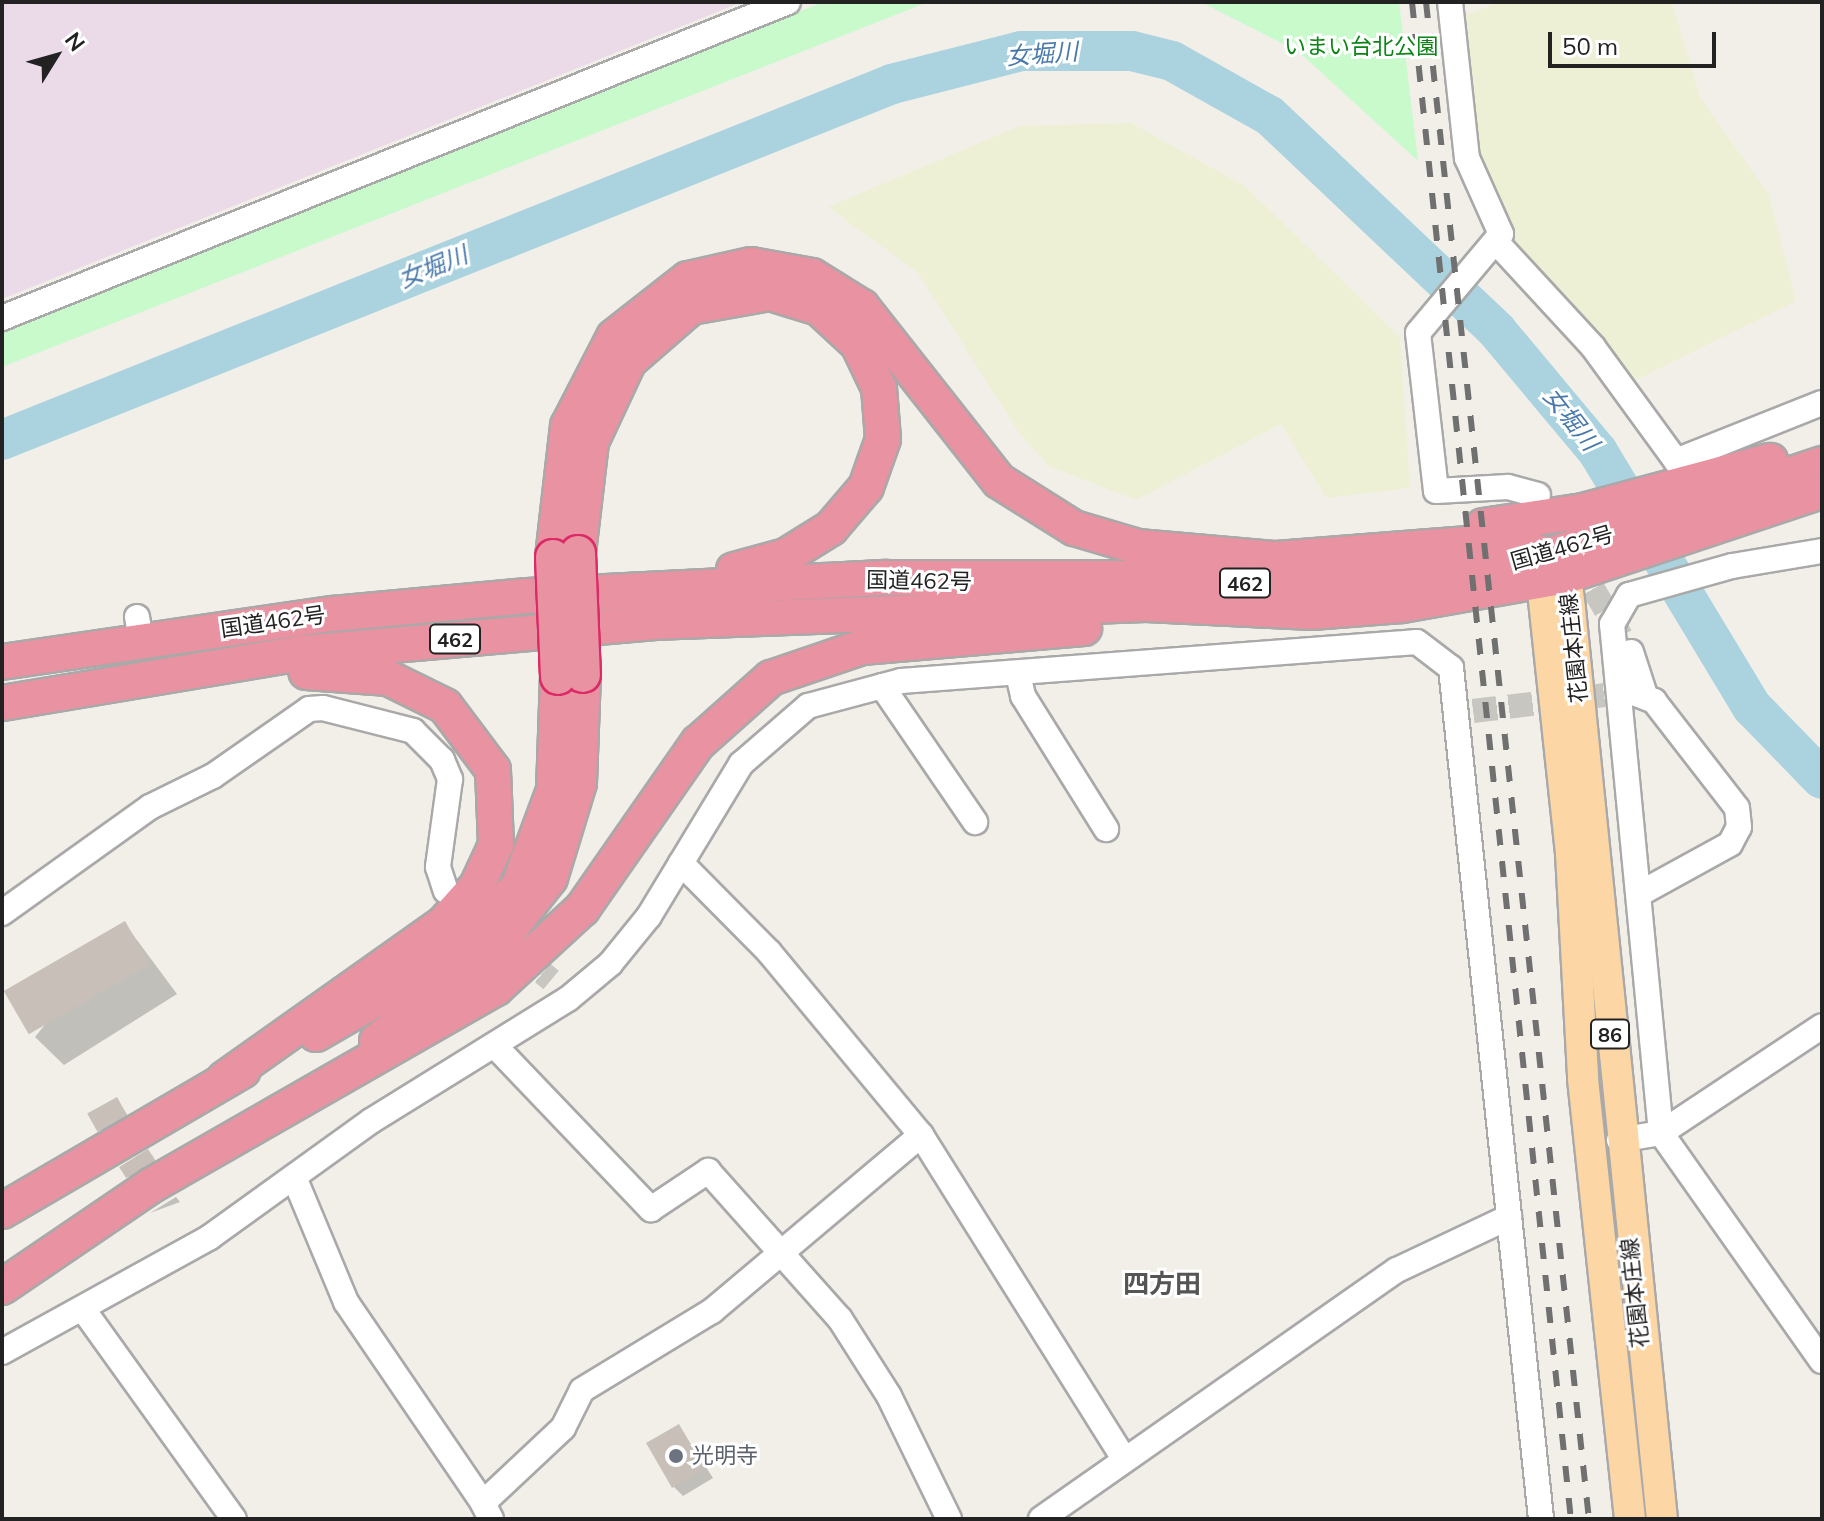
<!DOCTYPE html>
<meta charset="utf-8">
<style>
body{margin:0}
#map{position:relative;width:1824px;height:1521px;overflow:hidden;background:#f2efe9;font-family:Mulish,"Noto Sans JP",sans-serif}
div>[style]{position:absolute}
.industrial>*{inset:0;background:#ebdbe8}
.farmland>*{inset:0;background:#eef0d5}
.park>*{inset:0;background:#c8facc}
.shadow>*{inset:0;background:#0003}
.river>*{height:40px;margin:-20px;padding:0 20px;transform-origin:20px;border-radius:20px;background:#aad3df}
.building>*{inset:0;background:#c7bfb8;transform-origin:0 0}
.minor-tunnel>*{height:24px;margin-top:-12px;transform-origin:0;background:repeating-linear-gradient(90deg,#c8c6c1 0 24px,transparent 0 36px)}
.roads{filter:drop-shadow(2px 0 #a9a9a9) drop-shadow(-2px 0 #a9a9a9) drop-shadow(0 2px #a9a9a9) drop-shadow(0 -2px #a9a9a9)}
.minor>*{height:24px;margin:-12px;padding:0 12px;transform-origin:12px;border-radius:12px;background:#fff}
.major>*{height:30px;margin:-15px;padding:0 15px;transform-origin:15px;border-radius:15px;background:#fcd6a4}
.highway>*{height:34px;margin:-17px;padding:0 17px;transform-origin:17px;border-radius:17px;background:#e892a2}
.rail>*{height:6px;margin-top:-3px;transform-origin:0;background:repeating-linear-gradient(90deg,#707070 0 16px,transparent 0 32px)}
.bridges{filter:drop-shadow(2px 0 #dc2a67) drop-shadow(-2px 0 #dc2a67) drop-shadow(0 2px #dc2a67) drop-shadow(0 -2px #dc2a67)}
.highway-bridge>*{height:34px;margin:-17px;padding:0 17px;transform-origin:17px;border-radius:17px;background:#e892a2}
.dots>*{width:22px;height:22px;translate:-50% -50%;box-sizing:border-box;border:4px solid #fff;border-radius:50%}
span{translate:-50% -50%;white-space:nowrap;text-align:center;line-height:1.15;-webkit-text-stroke:6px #fff;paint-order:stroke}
.shield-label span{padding:2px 6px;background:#fff;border:2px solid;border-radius:6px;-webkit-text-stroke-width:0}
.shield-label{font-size:20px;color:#222;font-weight:700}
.park-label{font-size:22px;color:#0c8416}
.street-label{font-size:22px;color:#222}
.worship-label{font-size:22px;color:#5b616d}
.left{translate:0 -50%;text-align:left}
.water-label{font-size:24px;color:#4a7aab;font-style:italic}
.quarter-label{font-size:26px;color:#555;font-weight:700}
.frame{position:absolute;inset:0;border:4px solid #222;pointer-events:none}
.north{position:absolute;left:16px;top:16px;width:80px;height:80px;-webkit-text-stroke:6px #fff;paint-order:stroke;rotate:53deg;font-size:22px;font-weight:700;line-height:32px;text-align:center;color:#222}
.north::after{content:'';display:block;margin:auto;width:28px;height:36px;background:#222;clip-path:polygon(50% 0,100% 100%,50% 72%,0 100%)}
.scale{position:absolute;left:1548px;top:32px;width:168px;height:36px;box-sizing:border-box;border:4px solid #222;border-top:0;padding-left:10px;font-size:24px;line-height:28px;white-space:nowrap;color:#222;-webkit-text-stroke:6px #fff;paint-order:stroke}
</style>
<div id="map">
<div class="industrial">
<i style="clip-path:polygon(2px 2px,742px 2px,2px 299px)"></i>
</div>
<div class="farmland">
<i style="clip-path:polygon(1499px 2px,1672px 2px,1700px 97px,1769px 195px,1796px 301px,1622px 387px,1498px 244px,1472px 174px,1452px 21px)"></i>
<i style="clip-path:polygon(1131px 123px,1245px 186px,1400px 337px,1410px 488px,1326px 498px,1281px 424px,1136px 500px,1049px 466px,1019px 433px,918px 273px,828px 207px,1019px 126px)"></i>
</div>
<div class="park">
<i style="clip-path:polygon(823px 2px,928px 2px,2px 367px,2px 331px)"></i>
<i style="clip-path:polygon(1201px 2px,1399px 2px,1418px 161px,1299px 52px)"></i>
</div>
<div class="shadow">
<i style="clip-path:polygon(125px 924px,177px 994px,64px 1065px,35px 1037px)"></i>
<i style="clip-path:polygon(120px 1104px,130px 1119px,104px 1134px,100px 1130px)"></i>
<i style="clip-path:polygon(152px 1155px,158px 1165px,132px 1181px,121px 1167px)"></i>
<i style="clip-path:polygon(176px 1197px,180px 1202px,150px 1213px)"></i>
<i style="clip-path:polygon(679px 1426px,713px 1478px,683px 1496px,674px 1487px)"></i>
</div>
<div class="river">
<i style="left:2px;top:440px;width:959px;rotate:-21.8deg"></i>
<i style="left:892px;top:84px;width:133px;rotate:-14.3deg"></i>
<i style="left:1021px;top:51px;width:111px"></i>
<i style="left:1132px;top:51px;width:41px;rotate:14deg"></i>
<i style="left:1172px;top:61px;width:112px;rotate:29.3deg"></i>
<i style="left:1270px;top:116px;width:313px;rotate:43.4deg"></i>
<i style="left:1497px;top:331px;width:158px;rotate:50.1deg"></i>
<i style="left:1598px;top:452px;width:298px;rotate:58.9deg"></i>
<i style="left:1752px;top:707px;width:100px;rotate:45.8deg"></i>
</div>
<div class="building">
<i style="left:125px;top:921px;width:50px;height:140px;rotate:60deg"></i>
<i style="left:117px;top:1097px;width:21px;height:34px;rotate:61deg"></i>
<i style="left:148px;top:1149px;width:13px;height:34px;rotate:58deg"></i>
<i style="left:679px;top:1424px;width:52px;height:38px;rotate:60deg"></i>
</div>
<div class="minor-tunnel">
<i style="left:1575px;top:558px;width:91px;rotate:59.5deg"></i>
<i style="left:1473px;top:711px;width:159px;rotate:-6.9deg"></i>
<i style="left:515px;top:950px;width:47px;rotate:39.8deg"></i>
</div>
<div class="roads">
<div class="minor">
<i style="left:1450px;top:2px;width:157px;rotate:83.8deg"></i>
<i style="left:1467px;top:158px;width:83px;rotate:65.9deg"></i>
<i style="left:1501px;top:234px;width:129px;rotate:130deg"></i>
<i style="left:1418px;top:333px;width:159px;rotate:83.5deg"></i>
<i style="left:1436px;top:491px;width:72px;rotate:-3.2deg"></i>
<i style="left:1508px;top:487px;width:31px;rotate:15deg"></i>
<i style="left:1498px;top:244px;width:140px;rotate:47.3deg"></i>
<i style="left:1593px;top:347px;width:141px;rotate:53.9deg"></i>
<i style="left:1676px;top:461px;width:157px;rotate:-21.7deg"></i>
<i style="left:2px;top:318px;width:847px;rotate:-21.9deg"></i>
<i style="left:1822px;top:551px;width:91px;rotate:170.5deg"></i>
<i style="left:1732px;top:566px;width:107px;rotate:164.3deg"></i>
<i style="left:1629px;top:595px;width:34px;rotate:120deg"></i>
<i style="left:1612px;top:624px;width:511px;rotate:84.5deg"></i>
<i style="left:1661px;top:1133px;width:279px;rotate:54.8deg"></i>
<i style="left:137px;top:617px;width:23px;rotate:80deg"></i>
<i style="left:1631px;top:652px;width:42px;rotate:72deg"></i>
<i style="left:1018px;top:674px;width:23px;rotate:77deg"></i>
<i style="left:1023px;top:696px;width:157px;rotate:58deg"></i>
<i style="left:882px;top:686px;width:165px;rotate:55.6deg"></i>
<i style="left:1631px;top:692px;width:25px;rotate:21deg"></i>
<i style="left:1654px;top:701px;width:135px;rotate:52.2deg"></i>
<i style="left:1737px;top:808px;width:19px;rotate:84deg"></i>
<i style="left:1739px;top:827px;width:19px;rotate:118deg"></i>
<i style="left:1730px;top:844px;width:102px;rotate:151.2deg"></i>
<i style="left:681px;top:863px;width:125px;rotate:45.3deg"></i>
<i style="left:769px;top:952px;width:238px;rotate:50.3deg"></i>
<i style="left:921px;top:1135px;width:380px;rotate:57.9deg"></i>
<i style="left:2px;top:913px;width:182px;rotate:-35.6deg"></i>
<i style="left:150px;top:807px;width:70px;rotate:-26.2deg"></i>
<i style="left:213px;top:776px;width:117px;rotate:-34.9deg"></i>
<i style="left:309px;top:709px;width:14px;rotate:-4deg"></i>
<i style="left:323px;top:708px;width:93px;rotate:14.3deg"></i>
<i style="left:413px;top:731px;width:41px;rotate:45deg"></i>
<i style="left:442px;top:760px;width:21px;rotate:67deg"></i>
<i style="left:450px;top:779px;width:89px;rotate:97.8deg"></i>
<i style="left:438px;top:867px;width:25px;rotate:72deg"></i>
<i style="left:495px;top:1046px;width:226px;rotate:46.3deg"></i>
<i style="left:651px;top:1209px;width:69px;rotate:-33.7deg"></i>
<i style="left:708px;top:1171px;width:198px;rotate:48.3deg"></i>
<i style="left:840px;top:1319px;width:91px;rotate:57.5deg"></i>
<i style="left:889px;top:1396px;width:137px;rotate:64deg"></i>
<i style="left:1619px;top:1140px;width:43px;rotate:-9.5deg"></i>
<i style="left:1661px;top:1133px;width:193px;rotate:-33.6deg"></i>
<i style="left:294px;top:1177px;width:135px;rotate:67.4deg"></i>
<i style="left:346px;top:1302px;width:243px;rotate:55.7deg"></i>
<i style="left:85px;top:1312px;width:255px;rotate:54.3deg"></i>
<i style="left:2px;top:1352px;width:238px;rotate:-28.9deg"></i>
<i style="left:210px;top:1237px;width:198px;rotate:-35.8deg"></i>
<i style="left:371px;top:1121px;width:232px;rotate:-31.8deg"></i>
<i style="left:568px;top:999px;width:55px;rotate:-39.8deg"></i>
<i style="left:610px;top:964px;width:62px;rotate:-50.9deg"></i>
<i style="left:649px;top:916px;width:178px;rotate:-58.8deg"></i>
<i style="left:741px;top:764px;width:89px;rotate:-40.9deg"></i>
<i style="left:808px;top:706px;width:96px;rotate:-15deg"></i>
<i style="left:901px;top:681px;width:517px;rotate:-4.32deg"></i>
<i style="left:1417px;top:642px;width:43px;rotate:37.4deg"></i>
<i style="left:1451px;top:668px;width:856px;rotate:83.96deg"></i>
<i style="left:491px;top:1519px;width:18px;rotate:-117deg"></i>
<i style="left:483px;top:1503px;width:110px;rotate:-43.2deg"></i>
<i style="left:563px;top:1428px;width:42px;rotate:-63.4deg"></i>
<i style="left:582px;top:1390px;width:152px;rotate:-31.3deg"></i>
<i style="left:712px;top:1311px;width:273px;rotate:-40.1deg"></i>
<i style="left:1041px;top:1519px;width:434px;rotate:-35deg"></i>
<i style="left:1397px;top:1270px;width:124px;rotate:-25.3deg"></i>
</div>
<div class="major">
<i style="left:1547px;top:558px;width:25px;rotate:102deg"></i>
<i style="left:1542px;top:582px;width:274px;rotate:83.9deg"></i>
<i style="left:1571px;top:854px;width:225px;rotate:86.9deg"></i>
<i style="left:1583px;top:1079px;width:443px;rotate:83.9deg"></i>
<i style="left:1551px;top:560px;width:22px;rotate:47deg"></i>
<i style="left:1566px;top:576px;width:33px;rotate:83deg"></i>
<i style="left:1570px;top:609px;width:915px;rotate:84.23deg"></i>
</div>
<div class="highway">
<i style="left:1483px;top:526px;width:101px;rotate:-8.5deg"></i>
<i style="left:1583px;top:511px;width:194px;rotate:-15deg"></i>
<i style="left:578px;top:553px;width:112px;rotate:-83.3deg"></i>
<i style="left:591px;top:442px;width:89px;rotate:-64.9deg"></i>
<i style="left:629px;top:361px;width:82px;rotate:-41.1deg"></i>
<i style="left:691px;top:307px;width:80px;rotate:-10deg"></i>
<i style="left:770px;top:293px;width:51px;rotate:17deg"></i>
<i style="left:819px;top:308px;width:53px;rotate:42.7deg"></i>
<i style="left:858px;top:344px;width:49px;rotate:64.5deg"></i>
<i style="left:879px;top:388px;width:51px;rotate:85.5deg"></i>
<i style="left:883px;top:439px;width:51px;rotate:109.5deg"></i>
<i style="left:866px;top:487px;width:54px;rotate:130.5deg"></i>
<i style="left:831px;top:528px;width:53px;rotate:148.1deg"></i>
<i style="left:786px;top:556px;width:54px;rotate:164.9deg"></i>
<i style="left:553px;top:557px;width:132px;rotate:-83.5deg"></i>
<i style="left:568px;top:426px;width:100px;rotate:-62.7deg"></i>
<i style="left:614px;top:337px;width:94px;rotate:-38.1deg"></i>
<i style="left:688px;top:279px;width:65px;rotate:-12.5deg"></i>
<i style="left:751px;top:265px;width:62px;rotate:10.2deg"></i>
<i style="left:812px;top:276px;width:59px;rotate:31.8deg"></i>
<i style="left:862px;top:307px;width:221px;rotate:51.8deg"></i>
<i style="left:999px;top:481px;width:89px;rotate:32.1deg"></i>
<i style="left:1074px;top:528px;width:67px;rotate:16.5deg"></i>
<i style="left:1138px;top:547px;width:139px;rotate:5deg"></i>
<i style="left:1276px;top:559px;width:231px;rotate:-4.5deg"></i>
<i style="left:1506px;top:541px;width:42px;rotate:19.3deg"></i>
<i style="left:2px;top:662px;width:334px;rotate:-8.3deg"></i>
<i style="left:333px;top:614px;width:195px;rotate:-5.3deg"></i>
<i style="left:527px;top:596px;width:360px;rotate:-2.9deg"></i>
<i style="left:887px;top:578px;width:290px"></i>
<i style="left:1177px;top:578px;width:132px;rotate:4.8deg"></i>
<i style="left:1309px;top:589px;width:126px;rotate:-5.9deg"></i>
<i style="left:1434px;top:576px;width:115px;rotate:-10deg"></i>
<i style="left:1547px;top:556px;width:290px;rotate:-18.5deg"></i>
<i style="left:2px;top:703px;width:303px;rotate:-9.5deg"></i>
<i style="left:301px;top:653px;width:353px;rotate:-5deg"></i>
<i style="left:653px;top:622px;width:493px;rotate:-2.1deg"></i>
<i style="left:1146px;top:604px;width:166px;rotate:2.8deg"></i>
<i style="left:1312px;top:612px;width:90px;rotate:-4.4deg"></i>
<i style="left:1402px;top:605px;width:167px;rotate:-10deg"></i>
<i style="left:1566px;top:576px;width:270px;rotate:-18.4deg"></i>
<i style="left:316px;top:1034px;width:151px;rotate:-30.1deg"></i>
<i style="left:447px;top:958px;width:100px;rotate:-45deg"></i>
<i style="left:518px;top:887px;width:103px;rotate:-69.6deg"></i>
<i style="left:554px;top:790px;width:113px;rotate:-88deg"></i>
<i style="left:377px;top:1041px;width:144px;rotate:-37.7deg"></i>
<i style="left:491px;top:953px;width:95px;rotate:-51.8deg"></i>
<i style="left:550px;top:878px;width:99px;rotate:-73deg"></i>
<i style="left:579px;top:783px;width:108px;rotate:-87.9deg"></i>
<i style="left:224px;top:1079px;width:268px;rotate:-35.3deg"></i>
<i style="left:443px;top:924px;width:51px;rotate:-48.2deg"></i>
<i style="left:477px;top:886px;width:45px;rotate:-65.1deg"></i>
<i style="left:496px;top:845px;width:75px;rotate:-92.3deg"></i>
<i style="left:493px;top:770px;width:80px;rotate:-126.9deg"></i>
<i style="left:445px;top:706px;width:64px;rotate:-153.8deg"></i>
<i style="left:388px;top:678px;width:82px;rotate:-175.8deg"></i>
<i style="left:2px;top:1211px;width:279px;rotate:-30.3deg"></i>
<i style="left:2px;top:1287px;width:181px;rotate:-34.2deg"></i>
<i style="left:152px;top:1185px;width:396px;rotate:-29.8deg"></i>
<i style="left:496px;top:988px;width:117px;rotate:-42.6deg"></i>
<i style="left:582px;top:909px;width:203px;rotate:-55.1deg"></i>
<i style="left:698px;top:743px;width:98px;rotate:-41.7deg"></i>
<i style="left:771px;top:678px;width:96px;rotate:-18.8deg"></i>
<i style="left:862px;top:647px;width:223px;rotate:-4.9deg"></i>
</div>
</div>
<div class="rail">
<i style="left:1412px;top:2px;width:1525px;rotate:84.02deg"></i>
<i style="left:1426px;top:2px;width:1526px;rotate:83.87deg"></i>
</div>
<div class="bridges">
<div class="highway-bridge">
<i style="left:578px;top:553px;width:122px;rotate:87.7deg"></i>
<i style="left:553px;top:557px;width:120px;rotate:87.6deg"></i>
</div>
</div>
<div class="dots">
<i style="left:676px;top:1456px;background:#6b7280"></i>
</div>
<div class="shield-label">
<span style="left:1245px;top:583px">462</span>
<span style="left:455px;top:639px">462</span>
<span style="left:1610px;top:1034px">86</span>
</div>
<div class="park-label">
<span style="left:1361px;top:47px">いまい台北公園</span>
</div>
<div class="street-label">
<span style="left:1562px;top:548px;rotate:-16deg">国道462号</span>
<span style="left:919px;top:581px;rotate:1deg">国道462号</span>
<span style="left:273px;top:622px;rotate:-8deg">国道462号</span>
<span style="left:1574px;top:648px;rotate:-96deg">花園本庄線</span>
<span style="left:1635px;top:1293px;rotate:-96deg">花園本庄線</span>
</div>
<div class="worship-label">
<span class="left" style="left:692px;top:1456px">光明寺</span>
</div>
<div class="water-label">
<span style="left:1042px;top:54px;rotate:-4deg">女堀川</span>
<span style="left:433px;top:267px;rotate:-22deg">女堀川</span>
<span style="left:1571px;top:419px;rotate:52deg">女堀川</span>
</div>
<div class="quarter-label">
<span style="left:1162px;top:1284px">四方田</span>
</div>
<div class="frame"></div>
<div class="north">N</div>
<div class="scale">50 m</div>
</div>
